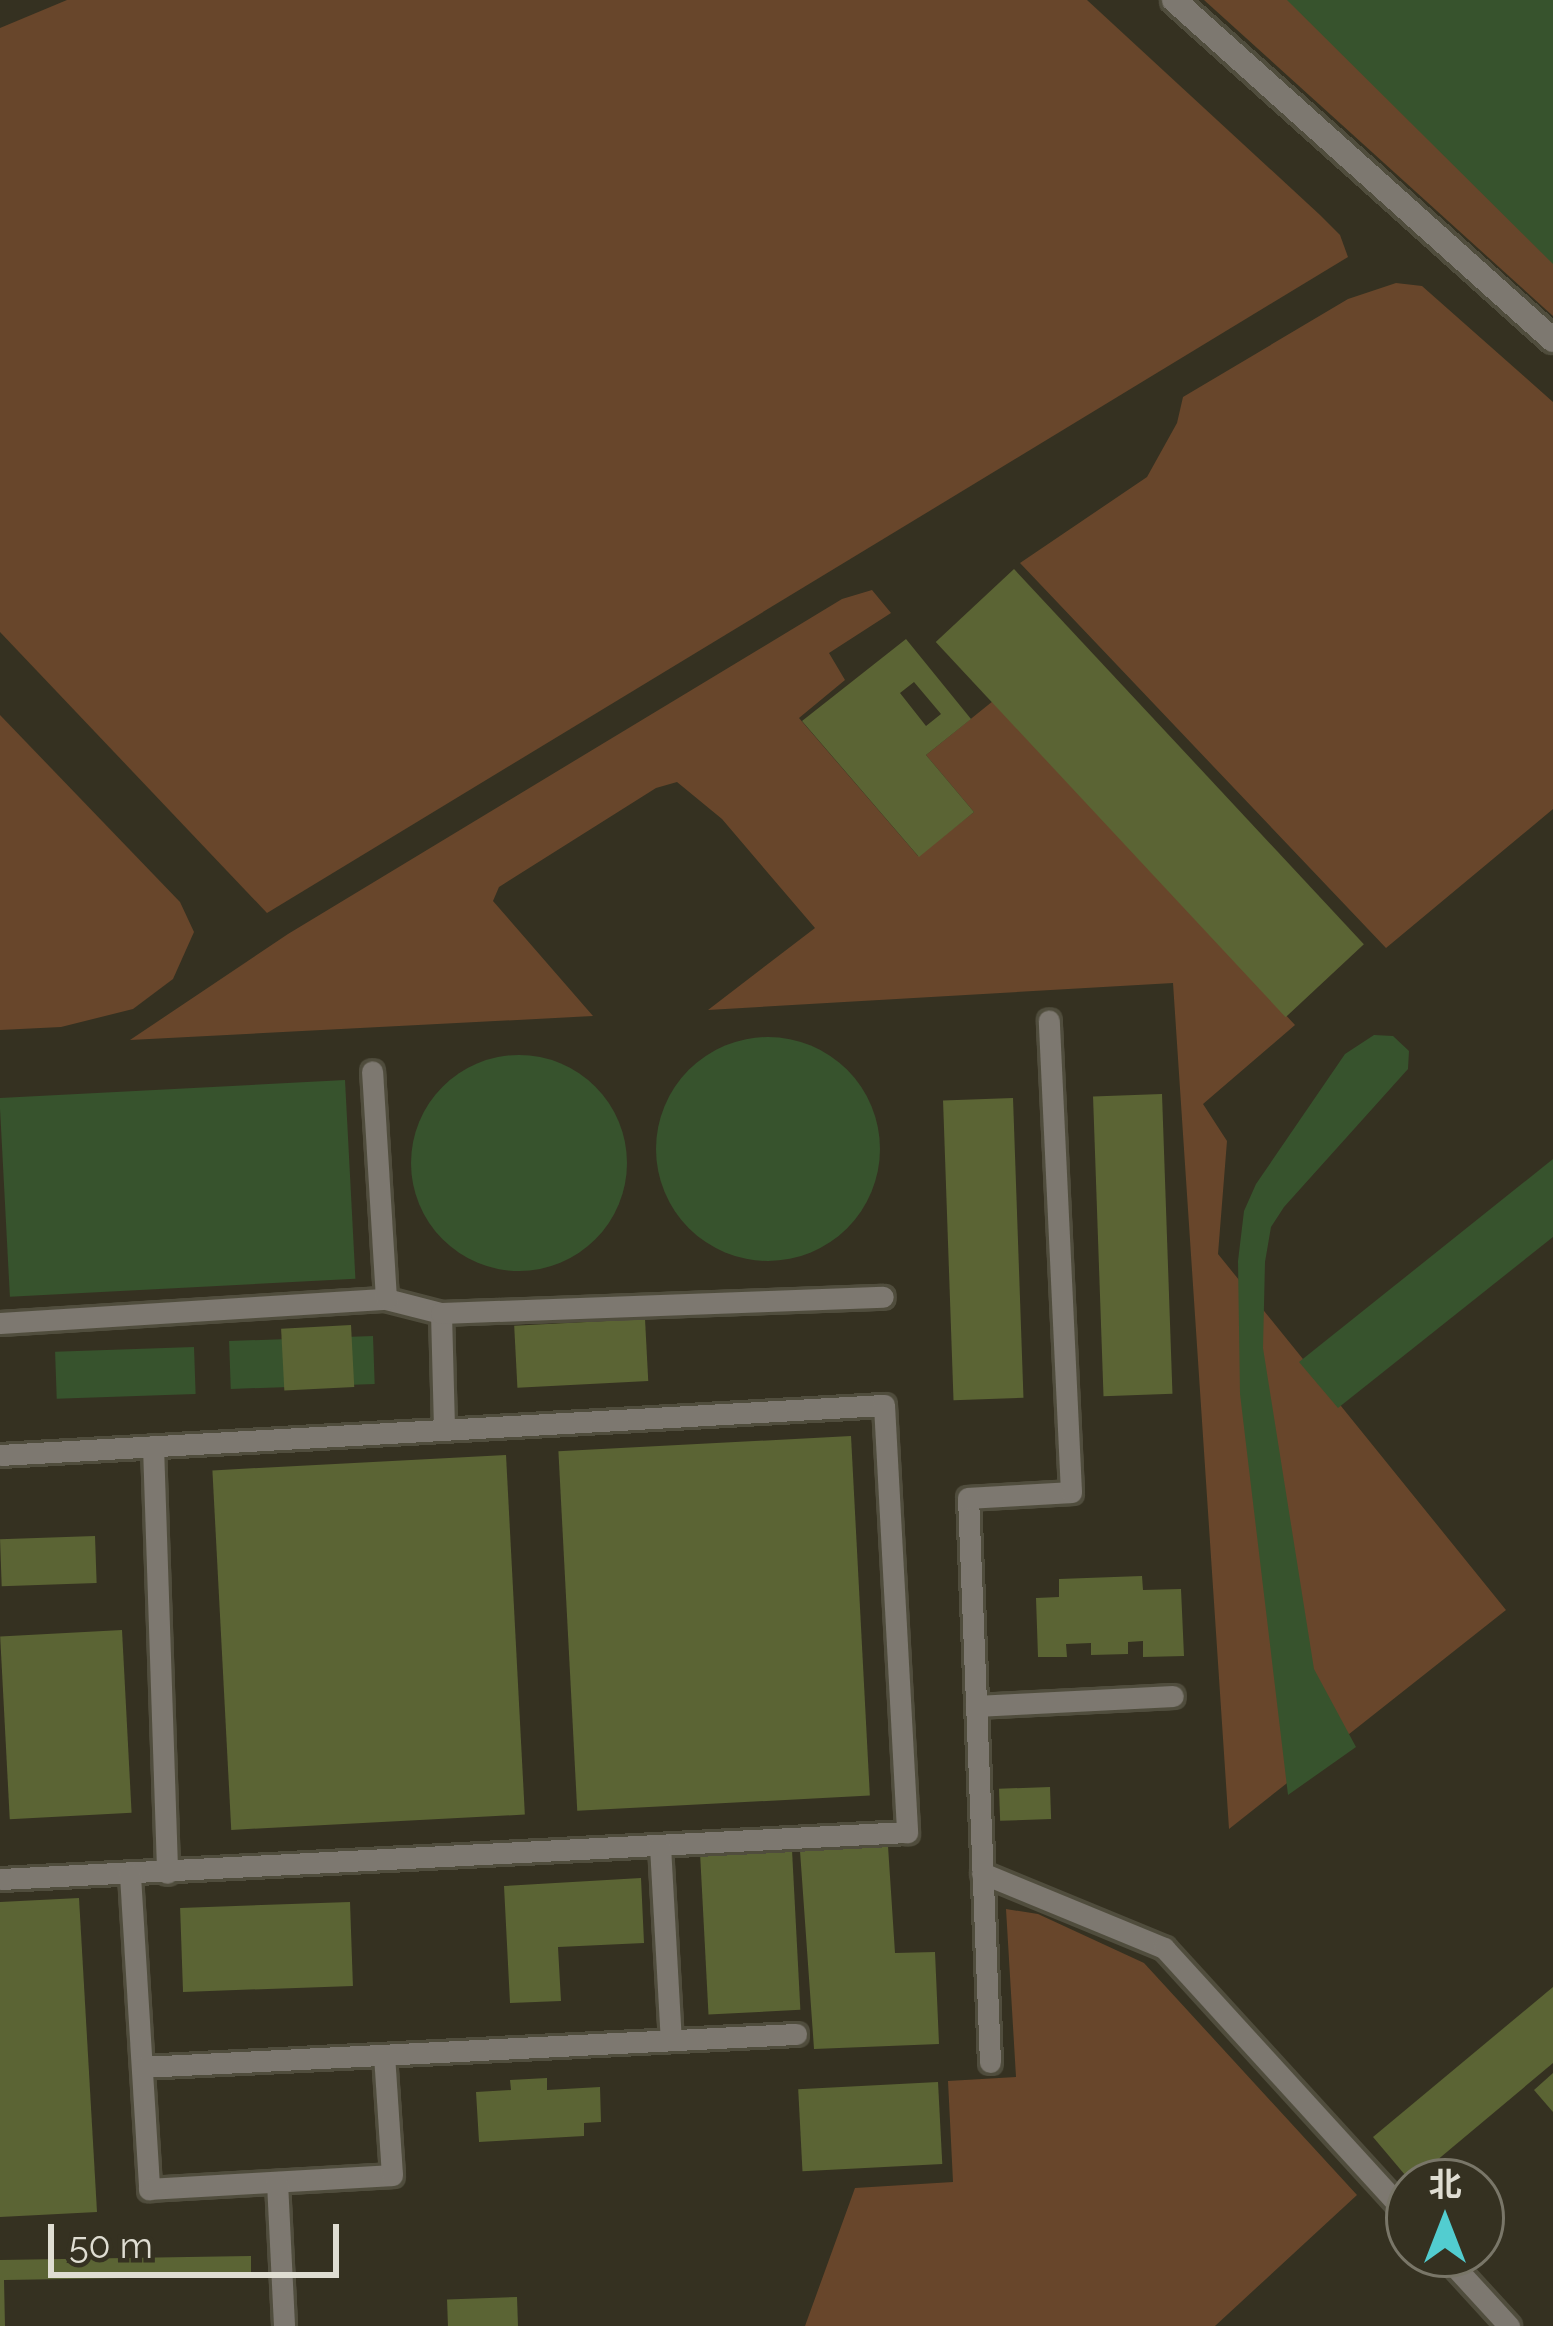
<!DOCTYPE html>
<meta charset="utf-8">
<style>
body{margin:0}
#map{position:relative;width:1553px;height:2326px;overflow:hidden;background:#353121;font-family:Raleway,"Noto Sans SC",sans-serif}
div>[style]{position:absolute}
.green>*{inset:0;background:#68462b}
.water>*{inset:0;background:#37532d;transform-origin:0 0}
.round{border-radius:50%}
.building>*{inset:0;background:#5b6434;transform-origin:0 0}
.roads{filter:drop-shadow(3px 0 #504d3d) drop-shadow(-3px 0 #504d3d) drop-shadow(0 3px #504d3d) drop-shadow(0 -3px #504d3d)}
.lane>*{height:21px;margin:-10.5px;padding:0 10.5px;transform-origin:10.5px;border-radius:10.5px;background:#7d7870}
.street>*{height:24px;margin:-12px;padding:0 12px;transform-origin:12px;border-radius:12px;background:#7d7870}
span{translate:-50% -50%;white-space:nowrap;text-align:center;line-height:1.15;-webkit-text-stroke:12px #353121;paint-order:stroke}
.north{position:absolute;left:1385px;top:2158px;width:120px;height:120px;box-sizing:border-box;background:#353121;border:3px solid #797668;border-radius:50%;rotate:0deg;font-size:33px;font-weight:700;line-height:48px;text-align:center;color:#dfddd2}
.north::after{content:'';display:block;margin:auto;width:42px;height:54px;background:#52cdd0;clip-path:polygon(50% 0,100% 100%,50% 72%,0 100%)}
.scale{position:absolute;left:48px;top:2224px;width:291px;height:54px;box-sizing:border-box;border:6px solid #dfddd2;border-top:0;padding-left:15px;font-size:36px;line-height:42px;white-space:nowrap;color:#dfddd2;-webkit-text-stroke:9px #353121;paint-order:stroke}
</style>
<div id="map">
<div class="green">
<i style="clip-path:polygon(67px 0,1087px 0,1320px 215px,1340px 235px,1348px 257px,267px 913px,0 632px,0 28px)"></i>
<i style="clip-path:polygon(1204px 0,1291px 0,1553px 263px,1553px 316px)"></i>
<i style="clip-path:polygon(1396px 283px,1422px 286px,1553px 402px,1553px 809px,1386px 948px,1020px 563px,1147px 477px,1177px 423px,1183px 397px,1348px 299px)"></i>
<i style="clip-path:polygon(872px 590px,891px 613px,829px 653px,845px 680px,799px 718px,918px 856px,974px 812px,926px 755px,993px 701px,1295px 1025px,1203px 1104px,1227px 1141px,1218px 1254px,1506px 1610px,1229px 1829px,1173px 983px,708px 1010px,815px 928px,722px 819px,677px 782px,656px 788px,499px 887px,493px 901px,593px 1016px,130px 1040px,288px 934px,842px 599px)"></i>
<i style="clip-path:polygon(0 715px,180px 902px,194px 932px,173px 979px,133px 1009px,61px 1027px,0 1030px)"></i>
<i style="clip-path:polygon(1006px 1909px,1038px 1914px,1144px 1963px,1357px 2195px,1215px 2326px,805px 2326px,855px 2188px,953px 2182px,948px 2081px,1016px 2077px)"></i>
</div>
<div class="water">
<i style="clip-path:polygon(1287px 0,1553px 0,1553px 264px)"></i>
<i style="clip-path:polygon(1374px 1035px,1393px 1036px,1409px 1051px,1408px 1069px,1284px 1207px,1271px 1227px,1265px 1262px,1263px 1348px,1314px 1669px,1356px 1747px,1288px 1795px,1240px 1394px,1238px 1261px,1244px 1211px,1256px 1184px,1345px 1054px)"></i>
<i class="round" style="left:656px;top:1037px;width:224px;height:224px"></i>
<i class="round" style="left:411px;top:1055px;width:216px;height:216px"></i>
<i style="left:345px;top:1080px;width:199px;height:346px;rotate:87deg"></i>
<i style="clip-path:polygon(1553px 1159px,1553px 1237px,1338px 1408px,1299px 1362px)"></i>
<i style="left:373px;top:1336px;width:48px;height:144px;rotate:88deg"></i>
<i style="left:194px;top:1347px;width:47px;height:139px;rotate:88deg"></i>
</div>
<div class="building">
<i style="left:1014px;top:569px;width:513px;height:107px;rotate:47deg"></i>
<i style="clip-path:polygon(evenodd,906px 639px,971px 719px,926px 755px,974px 812px,919px 857px,802px 721px,906px 639px,914px 682px,941px 714px,926px 726px,900px 693px,914px 682px)"></i>
<i style="left:1162px;top:1094px;width:300px;height:69px;rotate:88deg"></i>
<i style="left:1013px;top:1098px;width:300px;height:70px;rotate:88deg"></i>
<i style="left:645px;top:1319px;width:62px;height:131px;rotate:87deg"></i>
<i style="left:351px;top:1325px;width:62px;height:70px;rotate:87deg"></i>
<i style="left:851px;top:1436px;width:360px;height:293px;rotate:87deg"></i>
<i style="left:506px;top:1455px;width:360px;height:294px;rotate:87deg"></i>
<i style="left:95px;top:1536px;width:47px;height:95px;rotate:88deg"></i>
<i style="clip-path:polygon(1142px 1576px,1143px 1590px,1181px 1589px,1184px 1656px,1143px 1657px,1143px 1641px,1128px 1642px,1128px 1654px,1091px 1655px,1091px 1643px,1066px 1644px,1067px 1657px,1038px 1657px,1036px 1598px,1059px 1597px,1059px 1579px)"></i>
<i style="left:122px;top:1630px;width:183px;height:122px;rotate:87deg"></i>
<i style="left:1050px;top:1787px;width:32px;height:51px;rotate:88deg"></i>
<i style="clip-path:polygon(888px 1846px,895px 1953px,935px 1952px,939px 2044px,814px 2049px,800px 1851px)"></i>
<i style="left:792px;top:1850px;width:160px;height:92px;rotate:87deg"></i>
<i style="clip-path:polygon(641px 1878px,644px 1943px,558px 1947px,561px 2001px,510px 2003px,504px 1886px)"></i>
<i style="clip-path:polygon(79px 1898px,97px 2212px,0 2217px,0 1902px)"></i>
<i style="left:350px;top:1902px;width:84px;height:170px;rotate:88deg"></i>
<i style="clip-path:polygon(1553px 1987px,1553px 2063px,1411px 2182px,1373px 2137px)"></i>
<i style="clip-path:polygon(1553px 2073px,1553px 2112px,1534px 2090px)"></i>
<i style="clip-path:polygon(547px 2078px,547px 2090px,600px 2087px,601px 2122px,584px 2123px,584px 2136px,479px 2142px,476px 2092px,511px 2090px,510px 2080px)"></i>
<i style="left:938px;top:2082px;width:82px;height:140px;rotate:87deg"></i>
<i style="clip-path:polygon(251px 2256px,251px 2276px,4px 2280px,5px 2326px,0 2326px,0 2260px)"></i>
<i style="left:517px;top:2297px;width:29px;height:70px;rotate:88deg"></i>
</div>
<div class="roads">
<div class="lane">
<i style="left:386px;top:1299px;width:57px;rotate:14.3deg"></i>
<i style="left:441px;top:1313px;width:117px;rotate:88.5deg"></i>
<i style="left:441px;top:1313px;width:442px;rotate:-2.1deg"></i>
<i style="left:0;top:1323px;width:387px;rotate:-3.6deg"></i>
<i style="left:386px;top:1299px;width:228px;rotate:-93.5deg"></i>
<i style="left:153px;top:1446px;width:427px;rotate:88.1deg"></i>
<i style="left:0;top:1455px;width:885px;rotate:-3.24deg"></i>
<i style="left:884px;top:1405px;width:428px;rotate:86.9deg"></i>
<i style="left:907px;top:1832px;width:908px;rotate:177.03deg"></i>
<i style="left:976px;top:1706px;width:197px;rotate:-2.9deg"></i>
<i style="left:660px;top:1846px;width:194px;rotate:86.8deg"></i>
<i style="left:982px;top:1873px;width:197px;rotate:22.4deg"></i>
<i style="left:1164px;top:1948px;width:363px;rotate:47.6deg"></i>
<i style="left:130px;top:1875px;width:315px;rotate:86.5deg"></i>
<i style="left:149px;top:2189px;width:243px;rotate:-3.3deg"></i>
<i style="left:392px;top:2175px;width:120px;rotate:-93.8deg"></i>
<i style="left:990px;top:2062px;width:564px;rotate:-92.23deg"></i>
<i style="left:968px;top:1498px;width:103px;rotate:-3.3deg"></i>
<i style="left:1071px;top:1492px;width:472px;rotate:-92.7deg"></i>
<i style="left:142px;top:2067px;width:655px;rotate:-2.89deg"></i>
<i style="left:277px;top:2182px;width:144px;rotate:87.2deg"></i>
<i style="left:1443px;top:2254px;width:98px;rotate:47.5deg"></i>
</div>
<div class="street">
<i style="left:1174px;top:0;width:509px;rotate:41.9deg"></i>
</div>
</div>
<div class="north">北</div>
<div class="scale">50 m</div>
</div>
